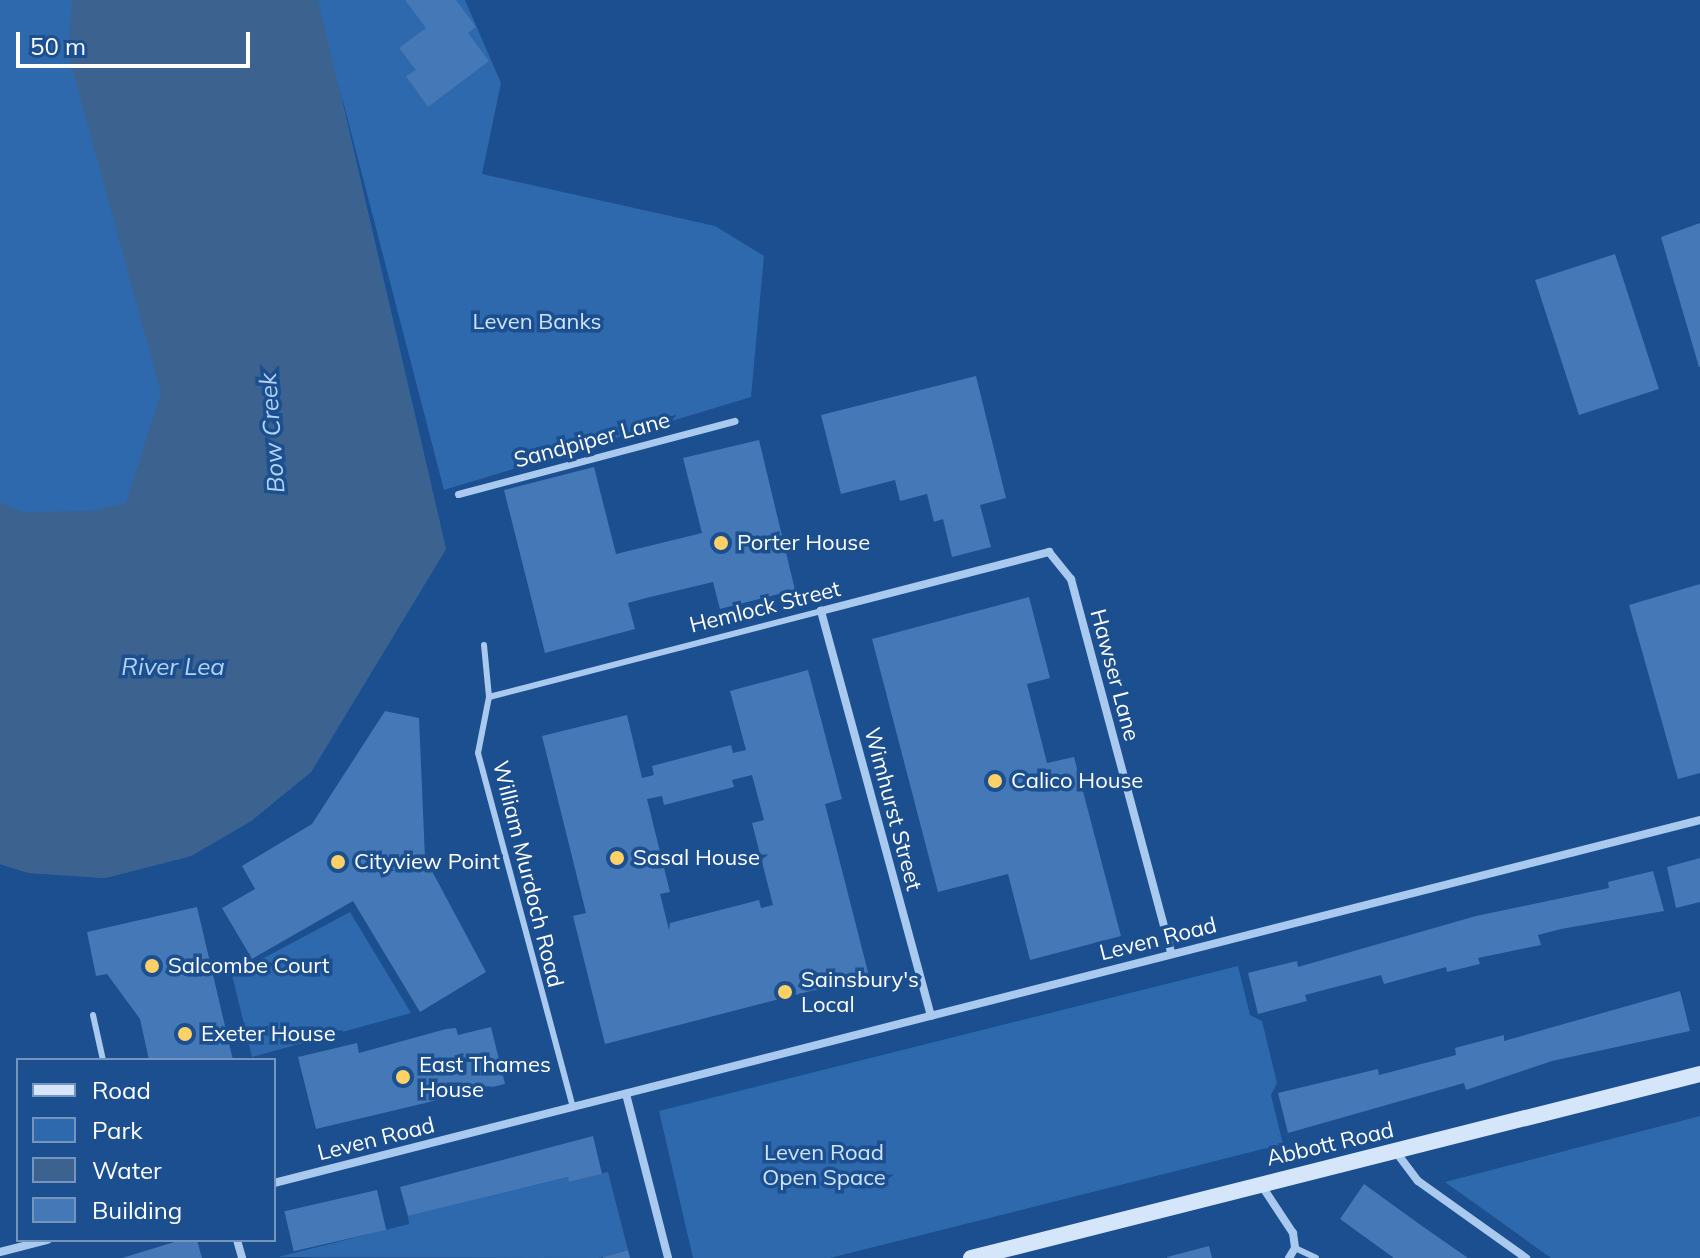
<!DOCTYPE html>
<style>
body{margin:0}
#map{position:relative;width:1700px;height:1258px;overflow:hidden;background:#1b4f8f;font-family:Mulish,sans-serif}
div>[style]{position:absolute}
.green>*{inset:0;background:#2e69ad}
.water>*{inset:0;background:#3c6290}
.building>*{inset:0;background:#4478b7;transform-origin:0 0}
.service>*{height:6px;margin:-3px;padding:0 3px;transform-origin:3px;border-radius:3px;background:#a9c9ee}
.pedestrian>*{height:7px;margin:-3.5px;padding:0 3.5px;transform-origin:3.5px;border-radius:3.5px;background:#a9c9ee}
.minor>*{height:8px;margin:-4px;padding:0 4px;transform-origin:4px;border-radius:4px;background:#a9c9ee}
.secondary>*{height:16px;margin:-8px;padding:0 8px;transform-origin:8px;border-radius:8px;background:#d6e6fa}
.dots>*{width:22px;height:22px;translate:-50% -50%;box-sizing:border-box;border:4px solid #1b4f8f;border-radius:50%}
span{translate:-50% -50%;white-space:nowrap;text-align:center;line-height:1.15;-webkit-text-stroke:7px #1b4f8f;paint-order:stroke}
.park-label{font-size:22px;color:#cfe3fa}
.street-label{font-size:22px;color:#fff}
.poi-label{font-size:22px;color:#fff}
.left{translate:0 -50%;text-align:left}
.water-label{font-size:24px;color:#b5d3f5;font-style:italic}
.legend{position:absolute;left:16px;top:1058px;width:260px;height:184px;box-sizing:border-box;background:#1b4f8f;border:2px solid #7695bc;margin:0;padding:10px 14px;list-style:none;font-size:24px;color:#fff}
.legend li{display:flex;align-items:center;gap:16px;height:40px}
.legend b{width:40px;border:2px solid #7695bc}
.scale{position:absolute;left:16px;top:32px;width:234px;height:36px;box-sizing:border-box;border:4px solid #fff;border-top:0;padding-left:10px;font-size:24px;line-height:28px;white-space:nowrap;color:#fff;-webkit-text-stroke:6px #1b4f8f;paint-order:stroke}
</style>
<div id="map">
<div class="green">
<i style="clip-path:polygon(0 0,126px 0,235px 476px,0 584px)"></i>
<i style="clip-path:polygon(318px 0,465px 0,501px 83px,482px 174px,715px 226px,764px 256px,751px 397px,444px 490px,338px 82px,446px 549px,311px 772px,251px 821px,191px 856px,105px 878px,29px 873px,0 864px,41px 817px)"></i>
<i style="clip-path:polygon(350px 912px,411px 1013px,252px 1057px,232px 975px)"></i>
<i style="clip-path:polygon(1238px 966px,1250px 1015px,1262px 1021px,1277px 1083px,1271px 1095px,1283px 1144px,830px 1258px,693px 1258px,659px 1111px)"></i>
<i style="clip-path:polygon(1700px 1116px,1700px 1258px,1551px 1258px,1445px 1182px)"></i>
<i style="clip-path:polygon(608px 1172px,628px 1250px,599px 1258px,278px 1257px,409px 1224px,408px 1216px,568px 1177px,570px 1182px)"></i>
</div>
<div class="water">
<i style="clip-path:polygon(72px 0,318px 0,446px 549px,311px 772px,251px 821px,191px 856px,105px 878px,29px 873px,0 864px,0 502px,23px 512px,91px 511px,126px 503px,161px 393px,68px 53px)"></i>
</div>
<div class="building">
<i style="clip-path:polygon(405px 0,456px 0,476px 27px,468px 33px,489px 61px,428px 107px,406px 76px,416px 70px,399px 48px,426px 28px)"></i>
<i style="clip-path:polygon(1700px 223px,1700px 367px,1699px 367px,1661px 237px)"></i>
<i style="left:1615px;top:254px;width:142px;height:84px;rotate:72deg"></i>
<i style="clip-path:polygon(976px 376px,1006px 498px,980px 505px,991px 547px,952px 557px,943px 519px,934px 522px,927px 494px,900px 501px,895px 480px,841px 494px,821px 415px)"></i>
<i style="clip-path:polygon(759px 440px,795px 590px,720px 609px,713px 582px,646px 598px,628px 603px,635px 629px,545px 653px,504px 490px,594px 467px,616px 554px,702px 533px,683px 458px)"></i>
<i style="clip-path:polygon(1700px 584px,1700px 773px,1678px 779px,1629px 605px)"></i>
<i style="clip-path:polygon(1029px 597px,1050px 678px,1027px 684px,1047px 763px,1074px 757px,1121px 936px,1030px 960px,1008px 874px,938px 892px,872px 639px)"></i>
<i style="clip-path:polygon(evenodd,808px 670px,842px 799px,825px 804px,869px 976px,605px 1044px,573px 916px,586px 913px,542px 736px,627px 715px,642px 778px,654px 775px,652px 766px,731px 745px,733px 753px,746px 750px,730px 691px,808px 670px,752px 775px,764px 820px,752px 823px,773px 905px,761px 908px,759px 900px,670px 923px,669px 930px,660px 894px,670px 892px,647px 799px,662px 796px,664px 805px,734px 787px,732px 780px,752px 775px)"></i>
<i style="clip-path:polygon(385px 711px,419px 718px,425px 858px,486px 972px,420px 1012px,353px 901px,252px 959px,222px 908px,255px 889px,242px 866px,312px 824px)"></i>
<i style="clip-path:polygon(1700px 858px,1700px 902px,1676px 908px,1667px 867px)"></i>
<i style="clip-path:polygon(1653px 871px,1664px 911px,1561px 929px,1538px 935px,1541px 945px,1478px 958px,1480px 964px,1447px 972px,1446px 967px,1384px 984px,1381px 975px,1305px 995px,1307px 1001px,1258px 1014px,1248px 973px,1297px 961px,1298px 967px,1476px 916px,1609px 888px,1608px 882px)"></i>
<i style="clip-path:polygon(197px 907px,233px 1060px,149px 1060px,140px 1019px,107px 974px,96px 976px,87px 932px)"></i>
<i style="clip-path:polygon(1680px 991px,1690px 1031px,1552px 1061px,1466px 1090px,1464px 1083px,1288px 1133px,1278px 1093px,1378px 1069px,1379px 1075px,1456px 1055px,1455px 1048px,1504px 1035px,1504px 1041px)"></i>
<i style="clip-path:polygon(491px 1027px,505px 1084px,316px 1129px,298px 1057px,357px 1043px,359px 1053px,446px 1029px,456px 1028px,458px 1035px)"></i>
<i style="clip-path:polygon(593px 1136px,602px 1174px,569px 1182px,568px 1177px,408px 1216px,400px 1187px)"></i>
<i style="clip-path:polygon(1364px 1184px,1422px 1226px,1468px 1258px,1394px 1258px,1340px 1219px)"></i>
<i style="left:377px;top:1190px;width:41px;height:95px;rotate:77deg"></i>
<i style="clip-path:polygon(197px 1240px,202px 1258px,122px 1258px,181px 1240px)"></i>
<i style="clip-path:polygon(1209px 1246px,1212px 1258px,1167px 1258px,1167px 1257px)"></i>
<i style="clip-path:polygon(628px 1250px,630px 1258px,603px 1258px,603px 1257px)"></i>
</div>
<div class="service">
<i style="left:484px;top:645px;width:52px;rotate:84.5deg"></i>
<i style="left:489px;top:697px;width:57px;rotate:101.1deg"></i>
<i style="left:478px;top:753px;width:367px;rotate:75deg"></i>
<i style="left:489px;top:697px;width:343px;rotate:-14.5deg"></i>
<i style="left:93px;top:1015px;width:46px;rotate:77.5deg"></i>
<i style="left:1295px;top:1248px;width:23px;rotate:25deg"></i>
</div>
<div class="pedestrian">
<i style="left:458px;top:494px;width:286px;rotate:-14.8deg"></i>
</div>
<div class="minor">
<i style="left:931px;top:1016px;width:420px;rotate:-105.2deg"></i>
<i style="left:821px;top:611px;width:236px;rotate:-14.5deg"></i>
<i style="left:1049px;top:552px;width:35px;rotate:51deg"></i>
<i style="left:1071px;top:579px;width:387px;rotate:75deg"></i>
<i style="left:626px;top:1094px;width:169px;rotate:75.6deg"></i>
<i style="left:1396px;top:1152px;width:36px;rotate:53deg"></i>
<i style="left:1418px;top:1181px;width:133px;rotate:35.5deg"></i>
<i style="left:274px;top:1183px;width:1471px;rotate:-14.28deg"></i>
<i style="left:1260px;top:1183px;width:60px;rotate:56.6deg"></i>
<i style="left:1293px;top:1233px;width:15px;rotate:82deg"></i>
<i style="left:1295px;top:1248px;width:12px;rotate:121deg"></i>
<i style="left:237px;top:1240px;width:19px;rotate:74deg"></i>
<i style="left:0;top:1252px;width:49px;rotate:-14.3deg"></i>
</div>
<div class="secondary">
<i style="left:971px;top:1258px;width:752px;rotate:-14.17deg"></i>
</div>
<div class="dots">
<i style="left:721px;top:543px;background:#ffd166"></i>
<i style="left:995px;top:781px;background:#ffd166"></i>
<i style="left:617px;top:858px;background:#ffd166"></i>
<i style="left:338px;top:862px;background:#ffd166"></i>
<i style="left:152px;top:966px;background:#ffd166"></i>
<i style="left:785px;top:992px;background:#ffd166"></i>
<i style="left:185px;top:1034px;background:#ffd166"></i>
<i style="left:403px;top:1077px;background:#ffd166"></i>
</div>
<div class="park-label">
<span style="left:537px;top:322px">Leven Banks</span>
<span style="left:824px;top:1165px">Leven Road<br>Open Space</span>
</div>
<div class="street-label">
<span style="left:592px;top:440px;rotate:-15deg">Sandpiper Lane</span>
<span style="left:765px;top:607px;rotate:-14deg">Hemlock Street</span>
<span style="left:1115px;top:675px;rotate:75deg">Hawser Lane</span>
<span style="left:893px;top:809px;rotate:75deg">Wimhurst Street</span>
<span style="left:528px;top:874px;rotate:76deg">William Murdoch Road</span>
<span style="left:1158px;top:939px;rotate:-14deg">Leven Road</span>
<span style="left:376px;top:1139px;rotate:-14deg">Leven Road</span>
<span style="left:1330px;top:1144px;rotate:-13deg">Abbott Road</span>
</div>
<div class="poi-label">
<span class="left" style="left:737px;top:543px">Porter House</span>
<span class="left" style="left:1011px;top:781px">Calico House</span>
<span class="left" style="left:633px;top:858px">Sasal House</span>
<span class="left" style="left:354px;top:862px">Cityview Point</span>
<span class="left" style="left:168px;top:966px">Salcombe Court</span>
<span class="left" style="left:801px;top:992px">Sainsbury's<br>Local</span>
<span class="left" style="left:201px;top:1034px">Exeter House</span>
<span class="left" style="left:419px;top:1077px">East Thames<br>House</span>
</div>
<div class="water-label">
<span style="left:272px;top:433px;rotate:-94deg">Bow Creek</span>
<span style="left:173px;top:667px">River Lea</span>
</div>
<ul class="legend">
<li><b style="height:10px;background:#d6e6fa"></b>Road</li>
<li><b style="height:22px;background:#2e69ad"></b>Park</li>
<li><b style="height:22px;background:#3c6290"></b>Water</li>
<li><b style="height:22px;background:#4478b7"></b>Building</li>
</ul>
<div class="scale">50 m</div>
</div>
